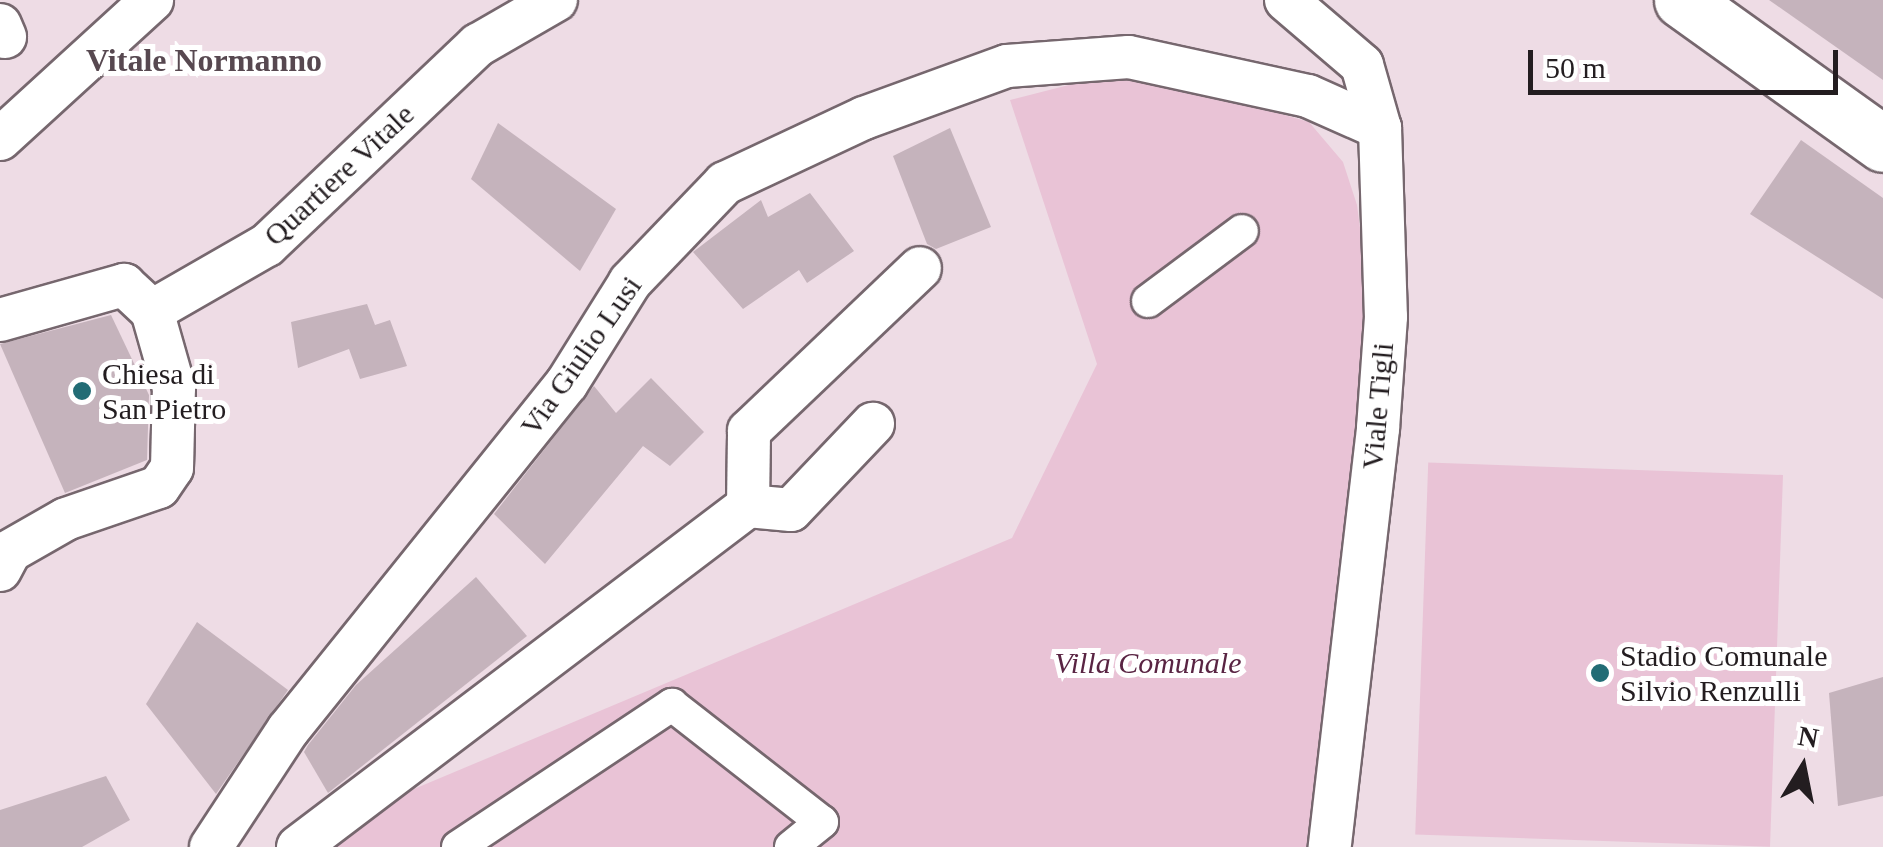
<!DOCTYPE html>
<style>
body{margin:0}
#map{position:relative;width:1883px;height:847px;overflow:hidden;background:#eedce5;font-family:"Times New Roman",serif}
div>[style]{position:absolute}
.green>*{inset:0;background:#e9c3d6;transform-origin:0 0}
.building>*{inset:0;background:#c5b3bc}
.roads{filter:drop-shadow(2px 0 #76676e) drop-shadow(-2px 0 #76676e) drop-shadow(0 2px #76676e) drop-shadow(0 -2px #76676e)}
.pedestrian>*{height:32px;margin:-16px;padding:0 16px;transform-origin:16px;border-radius:16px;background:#fff}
.minor>*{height:42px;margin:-21px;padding:0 21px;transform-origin:21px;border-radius:21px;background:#fff}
.tertiary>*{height:55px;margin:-27.5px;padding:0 27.5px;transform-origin:27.5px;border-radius:27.5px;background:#fff}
.dots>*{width:28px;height:28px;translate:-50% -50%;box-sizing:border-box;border:5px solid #fff;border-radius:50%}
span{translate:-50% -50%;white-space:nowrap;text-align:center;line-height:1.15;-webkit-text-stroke:10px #fff;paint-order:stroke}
.street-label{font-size:30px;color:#231d20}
.poi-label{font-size:30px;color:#231d20}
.left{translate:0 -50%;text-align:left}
.park-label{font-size:30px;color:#592443;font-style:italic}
.neighbourhood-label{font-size:32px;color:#574850;font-weight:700}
.north{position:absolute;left:1753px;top:717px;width:100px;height:100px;-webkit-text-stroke:8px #fff;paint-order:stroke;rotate:10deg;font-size:28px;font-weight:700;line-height:40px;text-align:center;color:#231d20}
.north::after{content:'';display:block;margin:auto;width:35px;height:45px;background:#231d20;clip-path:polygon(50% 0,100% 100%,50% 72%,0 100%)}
.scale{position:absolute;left:1528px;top:50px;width:310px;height:45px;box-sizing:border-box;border:5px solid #231d20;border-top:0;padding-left:12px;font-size:30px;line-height:35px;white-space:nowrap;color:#231d20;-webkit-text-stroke:8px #fff;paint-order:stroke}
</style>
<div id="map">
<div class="green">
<i style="clip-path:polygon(1104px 76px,1185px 86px,1309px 122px,1343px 162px,1357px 205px,1368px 288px,1316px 847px,310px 847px,352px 815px,1012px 538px,1097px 364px,1010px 100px)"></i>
<i style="left:1783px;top:475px;width:372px;height:355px;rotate:92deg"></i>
</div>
<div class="building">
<i style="clip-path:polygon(1769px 0,1883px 0,1883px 80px)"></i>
<i style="clip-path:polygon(498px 123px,616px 209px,580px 271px,471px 179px)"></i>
<i style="clip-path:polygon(950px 128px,991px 227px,936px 249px,927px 244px,893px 156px)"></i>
<i style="clip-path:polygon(1801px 140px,1883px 198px,1883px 299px,1750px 214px)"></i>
<i style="clip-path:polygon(810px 193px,854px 251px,807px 283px,799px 270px,743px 309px,693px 252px,761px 200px,768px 217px)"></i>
<i style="clip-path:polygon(367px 304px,375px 325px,390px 320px,407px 366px,360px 379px,349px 349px,298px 368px,291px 322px)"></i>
<i style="clip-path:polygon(111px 315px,149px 395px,147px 460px,65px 493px,0 344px)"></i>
<i style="clip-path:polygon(651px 378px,704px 432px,670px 466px,643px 446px,545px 564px,494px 514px,594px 386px,616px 413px)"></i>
<i style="clip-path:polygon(476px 577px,527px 636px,328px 793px,304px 752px,308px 745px,356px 685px)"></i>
<i style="clip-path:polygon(197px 622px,288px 690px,216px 794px,146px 704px)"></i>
<i style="clip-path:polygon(1883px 677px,1883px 796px,1838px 806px,1829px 693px)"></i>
<i style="clip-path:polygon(106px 776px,130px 820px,82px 847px,0 847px,0 810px)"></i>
</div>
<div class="roads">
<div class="pedestrian">
<i style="left:1148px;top:301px;width:117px;rotate:-36.7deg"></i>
<i style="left:458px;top:847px;width:257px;rotate:-33.6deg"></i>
<i style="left:672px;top:705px;width:190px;rotate:38deg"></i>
<i style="left:822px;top:822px;width:40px;rotate:141deg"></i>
</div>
<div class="minor">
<i style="left:1286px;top:0;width:100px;rotate:40.5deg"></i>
<i style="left:1362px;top:65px;width:66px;rotate:74.1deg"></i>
<i style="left:1380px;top:128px;width:189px;rotate:88.2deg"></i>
<i style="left:1386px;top:317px;width:112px;rotate:94.1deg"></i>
<i style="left:1378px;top:429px;width:421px;rotate:96.6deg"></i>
<i style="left:0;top:25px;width:13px;rotate:67deg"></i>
<i style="left:0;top:139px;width:206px;rotate:-42.4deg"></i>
<i style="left:0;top:320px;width:129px;rotate:-15.8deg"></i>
<i style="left:124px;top:285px;width:38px;rotate:43deg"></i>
<i style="left:152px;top:311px;width:133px;rotate:-29.9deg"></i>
<i style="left:267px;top:245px;width:291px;rotate:-43.5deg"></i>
<i style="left:478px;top:45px;width:90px;rotate:-30deg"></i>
<i style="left:748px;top:506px;width:75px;rotate:-89.2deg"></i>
<i style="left:749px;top:431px;width:236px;rotate:-43.6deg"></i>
<i style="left:0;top:570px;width:21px;rotate:-62deg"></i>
<i style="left:10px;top:551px;width:64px;rotate:-29.7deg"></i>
<i style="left:66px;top:519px;width:98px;rotate:-19deg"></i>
<i style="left:159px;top:487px;width:23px;rotate:-56deg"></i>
<i style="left:172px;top:468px;width:80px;rotate:-88.6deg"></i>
<i style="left:174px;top:388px;width:80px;rotate:-105.9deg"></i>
<i style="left:211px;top:847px;width:140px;rotate:-56.7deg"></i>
<i style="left:288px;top:730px;width:445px;rotate:-51.2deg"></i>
<i style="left:567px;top:383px;width:119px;rotate:-58deg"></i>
<i style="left:630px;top:282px;width:137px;rotate:-46.2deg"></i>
<i style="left:725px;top:183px;width:153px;rotate:-25.1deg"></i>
<i style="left:864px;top:118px;width:152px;rotate:-20deg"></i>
<i style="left:1007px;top:66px;width:122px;rotate:-4.2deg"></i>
<i style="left:1129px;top:57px;width:183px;rotate:12.3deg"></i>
<i style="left:1308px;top:96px;width:79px;rotate:24deg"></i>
<i style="left:298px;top:847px;width:565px;rotate:-37.15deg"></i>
<i style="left:748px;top:506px;width:43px;rotate:5.3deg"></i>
<i style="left:791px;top:510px;width:119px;rotate:-46.4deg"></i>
</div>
<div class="tertiary">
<i style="left:1682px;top:0;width:247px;rotate:35.6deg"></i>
</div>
</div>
<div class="dots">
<i style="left:82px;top:391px;background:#226c75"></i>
<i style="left:1600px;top:673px;background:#226c75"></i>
</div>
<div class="street-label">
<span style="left:339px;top:175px;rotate:-43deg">Quartiere Vitale</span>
<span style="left:581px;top:356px;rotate:-55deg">Via Giulio Lusi</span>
<span style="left:1378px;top:406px;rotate:-85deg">Viale Tigli</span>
</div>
<div class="poi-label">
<span class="left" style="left:102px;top:391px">Chiesa di<br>San Pietro</span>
<span class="left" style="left:1620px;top:673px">Stadio Comunale<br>Silvio Renzulli</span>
</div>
<div class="park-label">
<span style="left:1148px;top:663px">Villa Comunale</span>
</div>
<div class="neighbourhood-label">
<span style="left:204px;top:60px">Vitale Normanno</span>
</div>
<div class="north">N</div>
<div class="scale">50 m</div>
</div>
